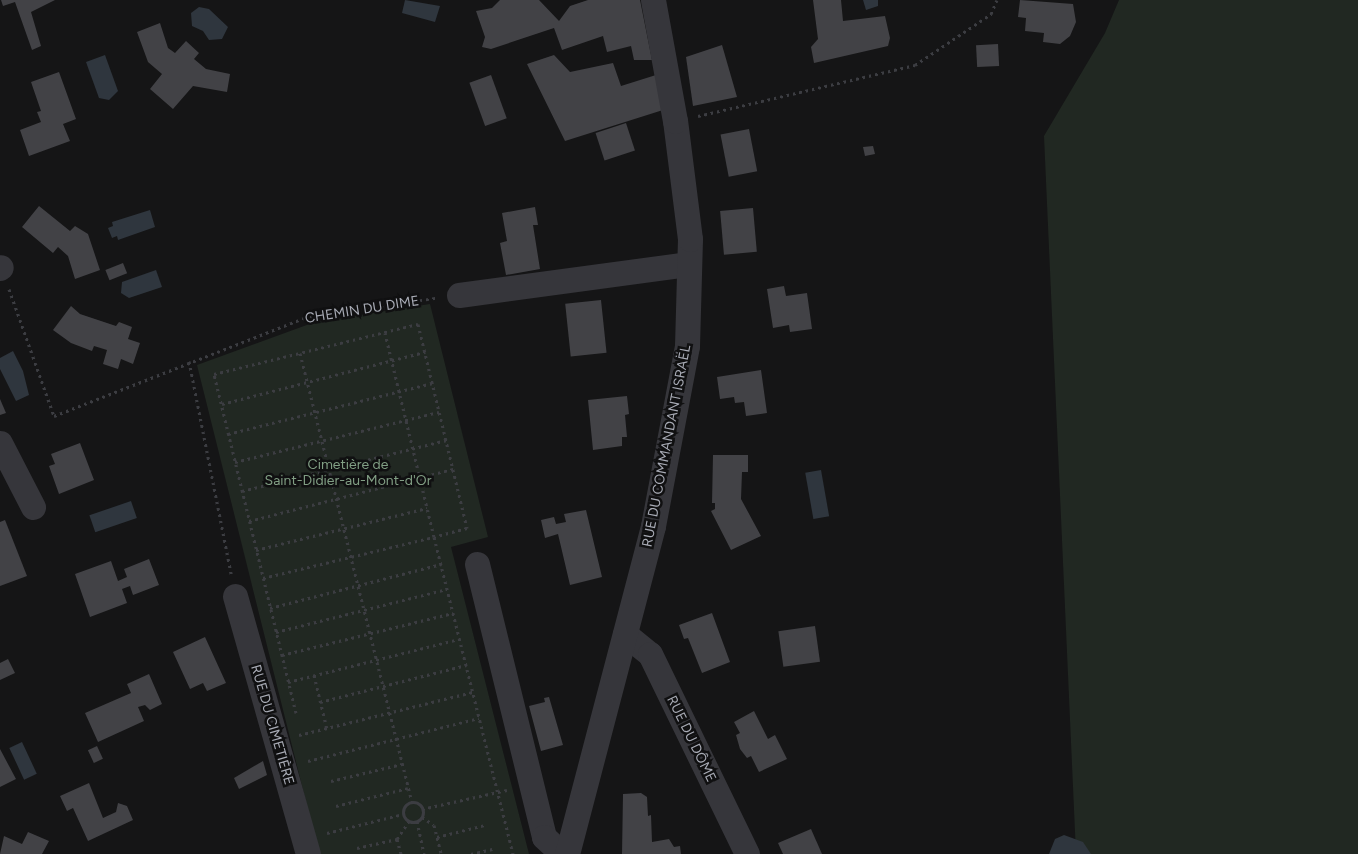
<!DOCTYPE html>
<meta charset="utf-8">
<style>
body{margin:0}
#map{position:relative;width:1358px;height:854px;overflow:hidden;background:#151516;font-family:Figtree,sans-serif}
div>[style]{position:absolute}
.green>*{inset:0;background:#212822}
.water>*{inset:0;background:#2f363e;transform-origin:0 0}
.building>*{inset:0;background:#424246;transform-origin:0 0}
.path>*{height:3px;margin-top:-1.5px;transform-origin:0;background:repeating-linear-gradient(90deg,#3c3d42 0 2.5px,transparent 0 6.5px)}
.path>.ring{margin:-1.5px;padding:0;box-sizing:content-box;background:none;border:3px solid #3c3d42;border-radius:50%}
.minor>*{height:25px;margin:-12.5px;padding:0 12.5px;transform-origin:12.5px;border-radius:12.5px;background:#36363b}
span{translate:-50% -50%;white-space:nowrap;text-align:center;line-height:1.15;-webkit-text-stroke:5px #101011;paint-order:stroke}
.street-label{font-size:14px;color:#a8abb5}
.park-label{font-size:14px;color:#819e84}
</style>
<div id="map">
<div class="green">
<i style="clip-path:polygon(1119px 0,1358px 0,1358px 854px,1076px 854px,1044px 136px,1105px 33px)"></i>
<i style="clip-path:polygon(430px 304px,488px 537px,451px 547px,529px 854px,319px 854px,197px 365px,315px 322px)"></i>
</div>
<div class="water">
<i style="clip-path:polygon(405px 0,440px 6px,435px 22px,402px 13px)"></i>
<i style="clip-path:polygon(863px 0,878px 0,878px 6px,866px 10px)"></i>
<i style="clip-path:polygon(199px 7px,209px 9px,228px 27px,222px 39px,209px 40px,203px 31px,192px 26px,191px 13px)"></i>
<i style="clip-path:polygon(105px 55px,118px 91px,109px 100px,99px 98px,86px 62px)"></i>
<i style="clip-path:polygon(150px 210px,155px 227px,118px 240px,117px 236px,112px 238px,108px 228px,113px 226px,112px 222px)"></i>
<i style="clip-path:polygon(156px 270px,162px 287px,129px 298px,121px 293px,122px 282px)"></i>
<i style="clip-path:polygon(13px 351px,23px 371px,29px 395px,16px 401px,0 369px,0 358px)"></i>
<i style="left:821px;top:470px;width:47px;height:16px;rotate:80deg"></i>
<i style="left:131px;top:501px;width:18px;height:44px;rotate:71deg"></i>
<i style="left:22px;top:742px;width:35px;height:14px;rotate:65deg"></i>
<i style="clip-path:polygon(1064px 835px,1083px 842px,1091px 854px,1049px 854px,1055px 839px)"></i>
</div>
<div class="building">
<i style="clip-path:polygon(1px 0,55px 0,31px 12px,41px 46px,32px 50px,15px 2px,3px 6px)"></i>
<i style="clip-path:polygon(500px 0,539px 0,559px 21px,570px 6px,588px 0,640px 0,652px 60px,634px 60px,631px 46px,607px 52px,603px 36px,562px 50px,554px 28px,491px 49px,482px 47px,485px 37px,476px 11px,492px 8px)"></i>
<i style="clip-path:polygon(813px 0,841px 0,843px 21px,885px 16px,890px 38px,888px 46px,814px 63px,811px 47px,818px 39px)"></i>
<i style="clip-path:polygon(1020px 0,1073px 4px,1076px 22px,1070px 36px,1060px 44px,1043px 42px,1044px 33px,1025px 31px,1026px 18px,1018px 17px)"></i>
<i style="clip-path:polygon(160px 23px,168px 48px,175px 53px,186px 41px,199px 53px,194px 59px,206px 69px,230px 74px,227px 92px,193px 86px,173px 109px,150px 89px,162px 74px,148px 62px,137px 32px)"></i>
<i style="left:998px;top:44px;width:22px;height:22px;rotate:87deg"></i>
<i style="clip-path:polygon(722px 45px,737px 97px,693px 106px,686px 57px)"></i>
<i style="clip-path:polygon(554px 55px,570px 72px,613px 63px,621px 86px,656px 75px,663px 110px,565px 141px,527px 64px)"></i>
<i style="clip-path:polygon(59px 72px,76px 119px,63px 124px,70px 141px,29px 156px,20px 130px,41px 122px,37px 112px,41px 111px,31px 82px)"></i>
<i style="left:491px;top:75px;width:46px;height:23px;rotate:70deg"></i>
<i style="left:626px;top:123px;width:29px;height:32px;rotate:72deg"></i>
<i style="left:749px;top:129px;width:43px;height:29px;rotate:79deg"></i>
<i style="clip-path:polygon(873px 146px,875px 154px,865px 156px,863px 147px)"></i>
<i style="clip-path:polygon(39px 206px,70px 231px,75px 226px,88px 234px,100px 270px,75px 279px,68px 256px,58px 247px,53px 253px,22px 227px)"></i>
<i style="clip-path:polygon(535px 207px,538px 225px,533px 225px,540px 269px,506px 275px,500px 243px,507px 241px,502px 213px)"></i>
<i style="left:753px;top:208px;width:44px;height:33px;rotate:85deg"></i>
<i style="left:123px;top:263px;width:11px;height:19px;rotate:68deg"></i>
<i style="clip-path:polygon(784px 286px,786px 296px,807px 293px,812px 329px,790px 332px,789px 325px,773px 328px,767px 289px)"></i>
<i style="left:601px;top:300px;width:53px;height:36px;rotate:84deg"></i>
<i style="clip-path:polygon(71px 306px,80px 314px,116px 326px,119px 322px,132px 327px,128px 339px,140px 343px,133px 364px,121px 359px,118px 369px,103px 364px,107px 350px,94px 346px,92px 351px,71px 343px,53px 330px)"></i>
<i style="clip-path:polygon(761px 370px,767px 413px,746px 416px,744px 402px,735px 403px,734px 397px,720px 399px,717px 377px)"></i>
<i style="clip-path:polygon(627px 396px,629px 414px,625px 415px,627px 437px,622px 437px,622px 446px,593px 450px,588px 400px)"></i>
<i style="clip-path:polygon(0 399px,6px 413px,0 415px)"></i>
<i style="clip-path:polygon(80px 443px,94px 480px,59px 494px,49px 466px,55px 464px,51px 454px)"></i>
<i style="clip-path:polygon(713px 455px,748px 455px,748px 472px,742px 472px,741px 499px,761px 536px,731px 550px,711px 511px,715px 509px,715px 503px,712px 503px)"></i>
<i style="clip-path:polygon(586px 510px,602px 577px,570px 585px,558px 534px,545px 538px,541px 520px,554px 517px,556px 524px,566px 522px,564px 514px)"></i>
<i style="clip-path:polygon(5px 520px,27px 576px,0 586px,0 522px)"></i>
<i style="clip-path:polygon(149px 559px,159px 585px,133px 595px,130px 586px,122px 589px,127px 603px,90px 617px,75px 574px,111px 561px,118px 581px,127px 577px,124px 569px)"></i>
<i style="clip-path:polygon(712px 613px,730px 662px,702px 673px,688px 638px,684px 639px,679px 625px)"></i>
<i style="left:815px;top:626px;width:36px;height:37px;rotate:82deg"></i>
<i style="clip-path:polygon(205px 637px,226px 683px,207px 691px,203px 683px,190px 689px,173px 652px)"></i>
<i style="clip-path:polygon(8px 659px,15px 673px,0 680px,0 663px)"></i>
<i style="clip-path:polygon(149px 674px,162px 704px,150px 710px,145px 705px,138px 707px,144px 721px,98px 742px,85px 713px,131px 693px,127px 684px)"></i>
<i style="clip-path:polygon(549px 697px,563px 745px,541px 751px,529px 706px,545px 702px,544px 698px)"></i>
<i style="clip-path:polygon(754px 711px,768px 739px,775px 735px,787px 759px,759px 772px,751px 756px,747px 758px,740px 749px,736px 735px,740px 733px,734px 722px)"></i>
<i style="left:97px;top:746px;width:14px;height:10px;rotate:65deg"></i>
<i style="clip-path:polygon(0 749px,16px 779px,0 787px)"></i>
<i style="clip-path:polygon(263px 761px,267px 775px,239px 789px,234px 778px)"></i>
<i style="clip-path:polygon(89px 783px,103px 818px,116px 812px,118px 803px,127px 806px,133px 820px,88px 841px,73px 808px,67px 811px,60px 796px)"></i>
<i style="clip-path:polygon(641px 793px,647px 797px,648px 816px,651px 815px,652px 842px,669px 839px,674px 847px,680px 846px,681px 854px,622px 854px,623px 794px)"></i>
<i style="clip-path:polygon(811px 829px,822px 854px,783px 854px,778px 843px)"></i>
<i style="clip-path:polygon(28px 832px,49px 841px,42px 854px,0 854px,4px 836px,22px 844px)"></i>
</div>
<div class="path">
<i style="left:698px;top:116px;width:223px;rotate:-13.2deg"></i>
<i style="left:915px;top:65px;width:92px;rotate:-33.9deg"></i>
<i style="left:991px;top:14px;width:15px;rotate:-67deg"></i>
<i style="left:9px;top:289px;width:135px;rotate:70.5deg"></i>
<i style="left:54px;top:416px;width:269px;rotate:-21.4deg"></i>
<i style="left:304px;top:318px;width:133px;rotate:-8.7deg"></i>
<i style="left:300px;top:353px;width:463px;rotate:76deg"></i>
<i style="left:189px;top:361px;width:217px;rotate:78.8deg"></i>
<i style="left:222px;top:404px;width:210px;rotate:-14.4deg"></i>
<i style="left:228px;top:434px;width:210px;rotate:-14deg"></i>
<i style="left:235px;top:462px;width:210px;rotate:-13.8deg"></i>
<i style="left:242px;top:491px;width:210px;rotate:-14deg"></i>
<i style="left:249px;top:521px;width:211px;rotate:-14.3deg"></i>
<i style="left:256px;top:550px;width:176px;rotate:-13.8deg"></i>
<i style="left:263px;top:578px;width:176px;rotate:-13.5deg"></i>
<i style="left:434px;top:537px;width:210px;rotate:-103.5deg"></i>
<i style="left:270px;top:608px;width:177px;rotate:-14.4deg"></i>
<i style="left:276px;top:632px;width:176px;rotate:-14.1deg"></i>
<i style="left:282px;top:655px;width:176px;rotate:-13.8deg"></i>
<i style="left:314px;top:675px;width:56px;rotate:76.5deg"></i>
<i style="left:288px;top:682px;width:176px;rotate:-14.1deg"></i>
<i style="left:320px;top:702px;width:151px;rotate:-14.2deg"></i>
<i style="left:296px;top:713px;width:349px;rotate:-103.6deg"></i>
<i style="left:214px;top:374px;width:210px;rotate:-13.8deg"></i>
<i style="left:418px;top:324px;width:210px;rotate:76.5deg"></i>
<i style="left:467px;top:528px;width:34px;rotate:165deg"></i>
<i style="left:434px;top:537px;width:327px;rotate:76deg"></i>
<i style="left:299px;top:735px;width:179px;rotate:-13.9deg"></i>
<i style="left:308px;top:761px;width:176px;rotate:-14.1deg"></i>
<i style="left:331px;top:781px;width:73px;rotate:-13.5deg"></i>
<i class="ring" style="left:403px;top:802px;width:17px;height:17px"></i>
<i style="left:336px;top:806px;width:74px;rotate:-14deg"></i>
<i style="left:422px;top:809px;width:87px;rotate:-12.6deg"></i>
<i style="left:422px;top:817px;width:14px;rotate:34deg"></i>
<i style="left:434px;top:825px;width:30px;rotate:76deg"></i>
<i style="left:417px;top:821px;width:34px;rotate:78deg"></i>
<i style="left:327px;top:833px;width:78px;rotate:-14deg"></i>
<i style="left:437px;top:837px;width:49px;rotate:-14deg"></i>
<i style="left:397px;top:839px;width:22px;rotate:-56deg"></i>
<i style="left:357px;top:848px;width:41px;rotate:-12.7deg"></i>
<i style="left:397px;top:839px;width:16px;rotate:75deg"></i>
<i style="left:471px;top:854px;width:22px;rotate:-13deg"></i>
</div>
<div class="minor">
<i style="left:0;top:268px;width:1px;rotate:-45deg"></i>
<i style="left:459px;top:295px;width:232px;rotate:-7.7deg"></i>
<i style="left:0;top:443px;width:72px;rotate:62.7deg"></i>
<i style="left:477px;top:564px;width:281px;rotate:76.2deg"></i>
<i style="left:544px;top:837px;width:25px;rotate:43deg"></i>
<i style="left:235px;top:596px;width:268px;rotate:74.2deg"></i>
<i style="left:625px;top:634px;width:32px;rotate:39deg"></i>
<i style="left:650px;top:654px;width:222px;rotate:64.1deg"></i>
<i style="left:567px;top:854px;width:339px;rotate:-75.3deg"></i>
<i style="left:653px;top:526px;width:183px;rotate:-79.3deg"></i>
<i style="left:687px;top:346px;width:107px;rotate:-88.4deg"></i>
<i style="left:690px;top:239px;width:119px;rotate:-97.2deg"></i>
<i style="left:675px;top:121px;width:123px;rotate:-100.3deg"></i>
</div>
<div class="street-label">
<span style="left:362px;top:310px;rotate:-9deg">CHEMIN DU DIME</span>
<span style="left:667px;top:446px;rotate:-79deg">RUE DU COMMANDANT ISRAËL</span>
<span style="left:272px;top:725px;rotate:74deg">RUE DU CIMETIÈRE</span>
<span style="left:691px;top:739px;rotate:64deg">RUE DU DÔME</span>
</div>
<div class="park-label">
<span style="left:348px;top:473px">Cimetière de<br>Saint-Didier-au-Mont-d'Or</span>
</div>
</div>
